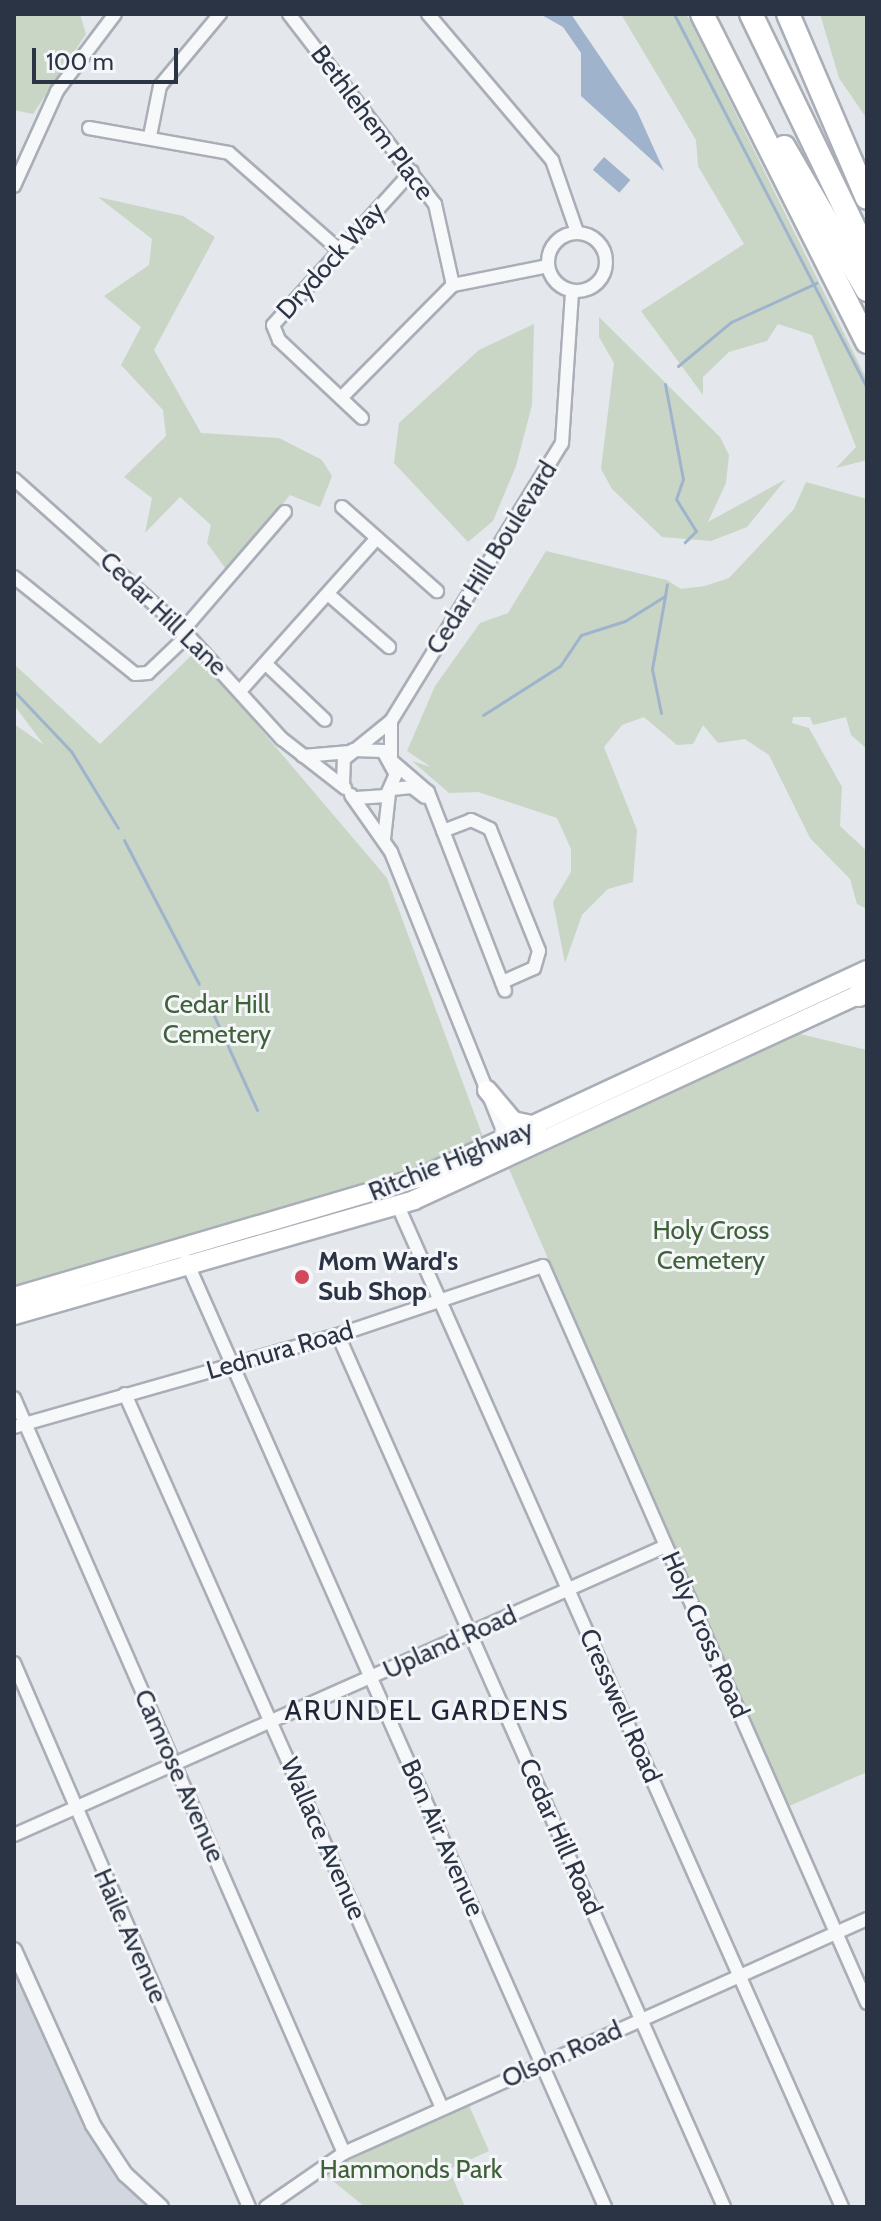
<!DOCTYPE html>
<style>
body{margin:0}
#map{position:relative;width:881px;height:2221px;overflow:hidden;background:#e4e7ec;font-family:Cabin,sans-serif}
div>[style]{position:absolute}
.built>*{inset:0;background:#d2d6de}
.green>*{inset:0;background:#c9d6c5}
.water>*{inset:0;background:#9fb4cc;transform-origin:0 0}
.stream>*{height:3px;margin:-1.5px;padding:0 1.5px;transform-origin:1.5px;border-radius:1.5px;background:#9fb4cc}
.roads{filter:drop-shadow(2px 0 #a9aeb7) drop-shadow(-2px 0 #a9aeb7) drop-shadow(0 2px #a9aeb7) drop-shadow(0 -2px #a9aeb7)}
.minor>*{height:12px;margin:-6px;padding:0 6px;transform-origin:6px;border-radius:6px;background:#f7f8fa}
.minor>.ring{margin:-6px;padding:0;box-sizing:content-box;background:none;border:12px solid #f7f8fa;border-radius:50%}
.tertiary>*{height:14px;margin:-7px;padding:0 7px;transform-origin:7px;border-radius:7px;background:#f7f8fa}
.primary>*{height:18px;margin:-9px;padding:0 9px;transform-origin:9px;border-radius:9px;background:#fff}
.motorway>*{height:22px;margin:-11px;padding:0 11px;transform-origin:11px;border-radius:11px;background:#fff}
.dots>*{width:22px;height:22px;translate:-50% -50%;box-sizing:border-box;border:4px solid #f4f6f9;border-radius:50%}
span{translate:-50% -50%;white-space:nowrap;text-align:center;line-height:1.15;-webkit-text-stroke:6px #f4f6f9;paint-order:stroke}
.street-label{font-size:26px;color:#2b3445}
.park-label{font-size:26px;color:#3f6138}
.poi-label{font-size:26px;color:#2b3445;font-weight:700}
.left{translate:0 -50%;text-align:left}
.neighbourhood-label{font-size:28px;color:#1d2536;letter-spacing:2px}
.frame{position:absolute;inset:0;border:16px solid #2b3445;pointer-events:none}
.scale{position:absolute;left:32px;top:48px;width:146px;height:36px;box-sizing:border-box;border:4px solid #2b3445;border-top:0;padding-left:10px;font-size:24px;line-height:28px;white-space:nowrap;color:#2b3445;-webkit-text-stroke:6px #f4f6f9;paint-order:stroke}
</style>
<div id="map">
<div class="built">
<i style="clip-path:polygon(14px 1966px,92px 2138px,151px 2207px,14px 2207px)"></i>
</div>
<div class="green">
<i style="clip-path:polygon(14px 14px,80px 14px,86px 34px,33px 114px,14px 110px)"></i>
<i style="clip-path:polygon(621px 14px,686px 14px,693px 26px,867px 380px,867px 460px,836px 468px,856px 447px,812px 335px,778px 324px,767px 341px,729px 352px,703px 377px,703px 395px,641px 311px,744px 244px,698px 166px,696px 140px)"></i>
<i style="clip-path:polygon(820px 14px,867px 14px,867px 119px,839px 78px)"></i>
<i style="clip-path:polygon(98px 197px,183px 216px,215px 237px,154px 350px,201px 433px,279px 438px,322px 460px,332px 476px,320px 507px,290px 495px,228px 572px,207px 543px,211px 525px,180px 497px,145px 533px,152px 498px,124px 477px,166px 436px,163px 410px,121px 365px,141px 327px,104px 296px,149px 265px,152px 239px)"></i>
<i style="clip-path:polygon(599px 317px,720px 437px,729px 455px,726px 483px,708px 522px,786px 479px,747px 527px,711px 541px,662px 537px,612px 489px,601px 469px,614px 363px,599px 337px)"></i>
<i style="clip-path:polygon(534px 324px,532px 405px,516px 466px,493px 521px,468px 542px,394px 463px,399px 423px,479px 350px)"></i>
<i style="clip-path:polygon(806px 482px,867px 499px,867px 749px,851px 735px,846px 717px,813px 725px,810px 717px,793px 717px,792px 723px,809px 728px,842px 787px,840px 826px,867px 851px,867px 909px,857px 904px,850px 879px,810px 838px,769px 755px,745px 739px,718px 743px,703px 725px,693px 744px,677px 745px,644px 717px,622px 725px,604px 747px,637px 830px,633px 882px,608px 889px,582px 915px,565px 963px,553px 902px,571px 872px,571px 849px,557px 818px,478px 792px,449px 793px,412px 761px,431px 767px,407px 751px,435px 686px,480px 623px,508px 613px,546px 551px,667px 580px,681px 589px,705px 586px,729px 578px,794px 509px)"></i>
<i style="clip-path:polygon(195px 652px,387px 878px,486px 1145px,389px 1183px,14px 1289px,14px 724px,44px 745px,14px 705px,14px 664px,100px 744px)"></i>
<i style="clip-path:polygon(800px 1034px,867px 1050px,867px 1772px,787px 1807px,509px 1169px)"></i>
<i style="clip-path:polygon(468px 2103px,489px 2151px,449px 2169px,465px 2207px,365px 2207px,323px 2173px)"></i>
</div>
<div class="water">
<i style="clip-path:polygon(540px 14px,571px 14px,637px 111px,664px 171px,581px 96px,581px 53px,563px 27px)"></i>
<i style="left:604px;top:157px;width:35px;height:17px;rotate:41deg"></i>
</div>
<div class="stream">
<i style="left:674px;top:14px;width:421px;rotate:62.7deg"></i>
<i style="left:678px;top:366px;width:69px;rotate:-39.7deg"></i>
<i style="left:731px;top:322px;width:94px;rotate:-24.6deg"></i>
<i style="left:665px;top:384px;width:97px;rotate:79.3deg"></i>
<i style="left:683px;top:479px;width:21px;rotate:109deg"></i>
<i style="left:676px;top:499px;width:38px;rotate:58deg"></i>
<i style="left:696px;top:531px;width:16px;rotate:135deg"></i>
<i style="left:14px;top:691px;width:83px;rotate:46.5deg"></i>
<i style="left:71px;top:751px;width:90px;rotate:58.6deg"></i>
<i style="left:661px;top:713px;width:45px;rotate:-101.6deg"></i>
<i style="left:652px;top:669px;width:74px;rotate:-79.9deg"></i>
<i style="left:483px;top:715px;width:91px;rotate:-32.5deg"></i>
<i style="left:560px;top:666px;width:37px;rotate:-56deg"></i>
<i style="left:581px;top:635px;width:46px;rotate:-17.7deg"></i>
<i style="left:625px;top:621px;width:47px;rotate:-32deg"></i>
<i style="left:665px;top:596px;width:12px;rotate:-81deg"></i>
<i style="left:124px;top:840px;width:162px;rotate:62.5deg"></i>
<i style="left:206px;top:998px;width:123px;rotate:65.5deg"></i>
</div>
<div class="roads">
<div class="minor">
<i style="left:289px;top:14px;width:240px;rotate:52.5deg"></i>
<i style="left:435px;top:204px;width:83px;rotate:77.5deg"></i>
<i style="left:428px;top:14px;width:192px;rotate:49.7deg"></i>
<i style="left:552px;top:160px;width:76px;rotate:70.9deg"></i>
<i style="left:89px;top:128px;width:142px;rotate:10.1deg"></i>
<i style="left:229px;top:153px;width:148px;rotate:41.4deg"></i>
<i style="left:150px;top:136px;width:51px;rotate:-78.7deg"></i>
<i style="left:160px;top:86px;width:94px;rotate:-50.2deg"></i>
<i style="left:14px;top:186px;width:104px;rotate:-65.6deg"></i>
<i style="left:57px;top:91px;width:96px;rotate:-53deg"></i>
<i class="ring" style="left:548px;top:233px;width:46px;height:46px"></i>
<i style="left:341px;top:398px;width:159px;rotate:-45.3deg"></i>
<i style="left:453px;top:285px;width:97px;rotate:-11.3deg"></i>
<i style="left:362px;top:418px;width:114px;rotate:-136.8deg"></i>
<i style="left:279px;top:340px;width:16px;rotate:-112deg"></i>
<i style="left:273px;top:325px;width:207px;rotate:-47.9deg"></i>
<i style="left:14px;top:479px;width:227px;rotate:41.8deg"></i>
<i style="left:183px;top:630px;width:147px;rotate:47.8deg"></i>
<i style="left:282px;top:739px;width:80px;rotate:37.9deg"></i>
<i style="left:342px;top:507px;width:127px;rotate:41.5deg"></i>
<i style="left:14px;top:577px;width:155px;rotate:38.7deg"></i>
<i style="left:135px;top:674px;width:13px;rotate:-4deg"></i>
<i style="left:148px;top:673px;width:55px;rotate:-43.5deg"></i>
<i style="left:328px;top:594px;width:81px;rotate:41deg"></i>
<i style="left:183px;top:630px;width:156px;rotate:-49.2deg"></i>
<i style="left:266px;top:664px;width:81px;rotate:43.5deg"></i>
<i style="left:241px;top:690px;width:204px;rotate:-48.2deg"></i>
<i style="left:353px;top:750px;width:30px;rotate:2deg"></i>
<i style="left:383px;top:751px;width:26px;rotate:61deg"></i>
<i style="left:396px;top:774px;width:24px;rotate:114deg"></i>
<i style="left:386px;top:796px;width:30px;rotate:176deg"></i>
<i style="left:303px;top:756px;width:47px;rotate:-4.9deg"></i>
<i style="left:391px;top:758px;width:37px;rotate:-90deg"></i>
<i style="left:391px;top:721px;width:326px;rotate:-58.4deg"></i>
<i style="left:562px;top:443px;width:152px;rotate:-86.2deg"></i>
<i style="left:393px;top:762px;width:46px;rotate:40.6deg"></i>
<i style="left:428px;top:792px;width:213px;rotate:68.8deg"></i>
<i style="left:343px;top:785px;width:26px;rotate:-88deg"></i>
<i style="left:344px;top:759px;width:60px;rotate:-39deg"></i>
<i style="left:392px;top:789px;width:20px;rotate:-6deg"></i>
<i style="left:412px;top:787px;width:16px;rotate:38deg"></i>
<i style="left:351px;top:795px;width:70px;rotate:54.9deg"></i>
<i style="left:391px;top:852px;width:314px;rotate:68.1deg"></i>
<i style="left:443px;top:831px;width:30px;rotate:-21deg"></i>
<i style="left:471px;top:820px;width:21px;rotate:25deg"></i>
<i style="left:490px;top:829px;width:131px;rotate:68.1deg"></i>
<i style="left:539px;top:951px;width:18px;rotate:106deg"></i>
<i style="left:534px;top:968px;width:35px;rotate:156deg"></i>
<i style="left:384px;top:839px;width:46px;rotate:-83.8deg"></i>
<i style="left:398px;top:1206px;width:1095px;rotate:66.08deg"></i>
<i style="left:186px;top:1260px;width:1036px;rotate:66.13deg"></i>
<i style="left:338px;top:1335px;width:954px;rotate:66.12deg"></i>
<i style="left:125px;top:1394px;width:781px;rotate:66.06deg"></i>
<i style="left:14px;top:1398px;width:824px;rotate:66.39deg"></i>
<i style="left:14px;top:1427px;width:337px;rotate:-15.9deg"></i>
<i style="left:338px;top:1335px;width:216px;rotate:-18.6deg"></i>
<i style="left:543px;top:1266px;width:805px;rotate:66.27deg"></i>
<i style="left:14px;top:1663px;width:593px;rotate:66.64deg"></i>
<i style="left:14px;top:1835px;width:713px;rotate:-23.91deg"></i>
<i style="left:266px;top:2207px;width:95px;rotate:-34.7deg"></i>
<i style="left:344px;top:2153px;width:573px;rotate:-24.1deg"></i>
</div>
<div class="tertiary">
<i style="left:14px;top:1950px;width:192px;rotate:65.7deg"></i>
<i style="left:93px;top:2125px;width:59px;rotate:56.9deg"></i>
<i style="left:125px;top:2174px;width:49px;rotate:42.5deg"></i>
</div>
<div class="primary">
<i style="left:487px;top:1090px;width:40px;rotate:50deg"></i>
<i style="left:513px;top:1121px;width:25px;rotate:12deg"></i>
<i style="left:14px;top:1297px;width:422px;rotate:-16.4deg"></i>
<i style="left:419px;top:1178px;width:494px;rotate:-24.9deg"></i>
<i style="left:14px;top:1315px;width:416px;rotate:-16deg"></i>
<i style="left:414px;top:1200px;width:499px;rotate:-24.8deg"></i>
</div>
<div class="motorway">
<i style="left:702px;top:14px;width:367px;rotate:63.3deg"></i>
<i style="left:751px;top:14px;width:267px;rotate:64.2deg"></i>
<i style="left:788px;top:14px;width:200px;rotate:66.8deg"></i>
<i style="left:784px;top:147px;width:165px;rotate:59.9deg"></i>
<i style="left:859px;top:995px;width:9px;rotate:-27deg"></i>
</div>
</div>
<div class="dots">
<i style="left:302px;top:1277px;background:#d1495b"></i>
</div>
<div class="street-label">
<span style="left:372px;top:123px;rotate:53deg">Bethlehem Place</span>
<span style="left:331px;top:261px;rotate:-48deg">Drydock Way</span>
<span style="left:492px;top:558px;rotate:-58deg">Cedar Hill Boulevard</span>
<span style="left:163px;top:614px;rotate:44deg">Cedar Hill Lane</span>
<span style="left:451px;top:1161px;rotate:-22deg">Ritchie Highway</span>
<span style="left:280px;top:1351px;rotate:-16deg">Lednura Road</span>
<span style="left:705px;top:1635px;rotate:66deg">Holy Cross Road</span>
<span style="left:450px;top:1643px;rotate:-24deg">Upland Road</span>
<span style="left:620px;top:1706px;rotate:66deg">Cresswell Road</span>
<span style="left:179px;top:1776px;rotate:66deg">Camrose Avenue</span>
<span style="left:560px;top:1837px;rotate:66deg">Cedar Hill Road</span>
<span style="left:442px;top:1838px;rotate:66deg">Bon Air Avenue</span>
<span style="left:323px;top:1839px;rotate:66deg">Wallace Avenue</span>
<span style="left:130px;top:1936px;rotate:66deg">Haile Avenue</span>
<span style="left:562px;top:2055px;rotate:-24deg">Olson Road</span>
</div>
<div class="park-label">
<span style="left:217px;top:1020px">Cedar Hill<br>Cemetery</span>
<span style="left:711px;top:1246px">Holy Cross<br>Cemetery</span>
<span style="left:411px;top:2170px">Hammonds Park</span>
</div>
<div class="poi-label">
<span class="left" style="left:318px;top:1277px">Mom Ward's<br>Sub Shop</span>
</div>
<div class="neighbourhood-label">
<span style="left:427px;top:1710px">ARUNDEL GARDENS</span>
</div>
<div class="frame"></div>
<div class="scale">100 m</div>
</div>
